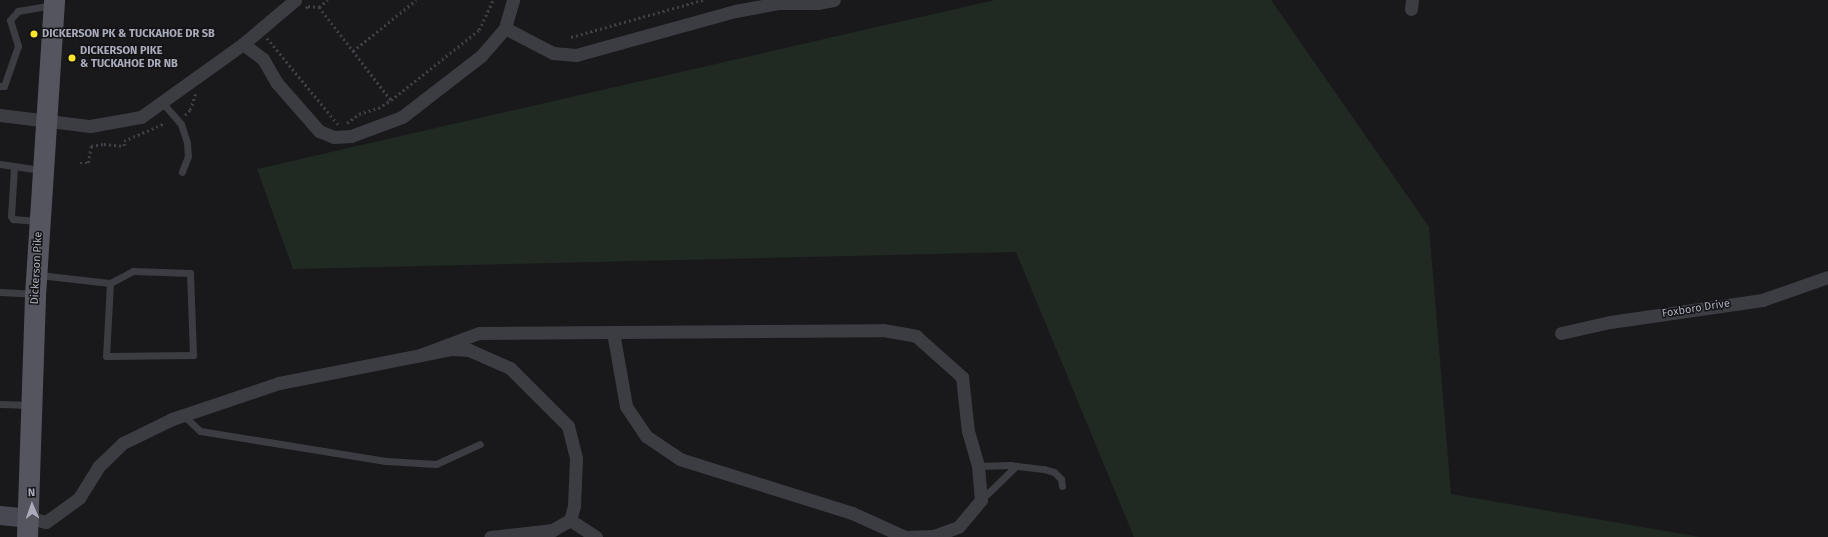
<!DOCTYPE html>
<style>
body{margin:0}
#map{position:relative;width:1828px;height:537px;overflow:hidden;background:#19191b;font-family:"Fira Sans",sans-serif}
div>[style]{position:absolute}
.green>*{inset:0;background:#202a23}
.path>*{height:2.5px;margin-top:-1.25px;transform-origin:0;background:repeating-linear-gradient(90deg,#3f4048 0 2px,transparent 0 5px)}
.lane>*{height:7px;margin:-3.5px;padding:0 3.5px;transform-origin:3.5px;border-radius:3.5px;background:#3c3c43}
.street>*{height:13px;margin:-6.5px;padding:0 6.5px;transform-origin:6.5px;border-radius:6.5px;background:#3c3c43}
.secondary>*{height:19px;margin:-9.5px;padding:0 9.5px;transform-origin:9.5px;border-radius:9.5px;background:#474851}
.primary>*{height:21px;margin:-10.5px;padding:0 10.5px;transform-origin:10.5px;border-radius:10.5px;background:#555560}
.dots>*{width:11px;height:11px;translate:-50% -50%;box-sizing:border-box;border:2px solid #141416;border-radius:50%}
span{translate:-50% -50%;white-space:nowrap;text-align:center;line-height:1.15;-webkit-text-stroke:3px #141416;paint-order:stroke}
.poi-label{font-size:11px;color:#aaacbc;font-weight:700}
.left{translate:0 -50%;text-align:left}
.street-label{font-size:11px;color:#aaacbc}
.north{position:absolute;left:12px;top:485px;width:40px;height:40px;-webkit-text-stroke:3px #141416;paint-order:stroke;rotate:358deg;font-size:11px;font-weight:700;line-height:16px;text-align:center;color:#aaacbc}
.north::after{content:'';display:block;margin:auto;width:14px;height:18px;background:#aaacbc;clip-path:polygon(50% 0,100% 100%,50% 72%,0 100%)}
</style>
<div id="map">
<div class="green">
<i style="clip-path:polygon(995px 0,1271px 0,1429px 227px,1451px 494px,1700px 537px,1134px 537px,1016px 252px,293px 269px,257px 169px)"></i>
</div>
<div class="path">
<i style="left:319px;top:7px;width:118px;rotate:52.3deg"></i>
<i style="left:306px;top:8px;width:3px;rotate:-45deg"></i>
<i style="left:308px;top:6px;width:11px;rotate:5deg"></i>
<i style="left:319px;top:7px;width:11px;rotate:-38deg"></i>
<i style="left:571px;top:37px;width:137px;rotate:-15.7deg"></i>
<i style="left:267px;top:38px;width:112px;rotate:50.5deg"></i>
<i style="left:353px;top:51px;width:81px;rotate:-39deg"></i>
<i style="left:185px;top:115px;width:7px;rotate:-45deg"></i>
<i style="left:190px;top:110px;width:18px;rotate:-71deg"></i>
<i style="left:347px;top:123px;width:15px;rotate:-37deg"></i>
<i style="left:359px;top:114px;width:20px;rotate:-18deg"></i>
<i style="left:378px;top:108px;width:15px;rotate:-32deg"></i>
<i style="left:391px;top:100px;width:112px;rotate:-38.5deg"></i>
<i style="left:479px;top:30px;width:33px;rotate:-65deg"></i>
<i style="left:80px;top:163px;width:8px"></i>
<i style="left:88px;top:163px;width:17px;rotate:-80deg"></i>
<i style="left:91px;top:146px;width:13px;rotate:-9deg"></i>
<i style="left:104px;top:144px;width:20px;rotate:6deg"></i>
<i style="left:124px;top:146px;width:5px;rotate:-90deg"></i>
<i style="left:124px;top:141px;width:45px;rotate:-23.7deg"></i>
</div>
<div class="lane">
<i style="left:0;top:86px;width:4px"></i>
<i style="left:4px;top:86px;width:42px;rotate:-70.7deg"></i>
<i style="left:18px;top:46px;width:27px;rotate:-107deg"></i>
<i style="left:10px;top:20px;width:12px;rotate:-48deg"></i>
<i style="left:18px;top:11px;width:34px;rotate:-10deg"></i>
<i style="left:161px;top:101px;width:30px;rotate:49deg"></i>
<i style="left:181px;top:124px;width:20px;rotate:72deg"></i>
<i style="left:187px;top:143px;width:13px;rotate:86deg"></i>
<i style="left:188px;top:156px;width:17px;rotate:111deg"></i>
<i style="left:0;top:164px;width:41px;rotate:8.3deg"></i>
<i style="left:14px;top:168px;width:48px;rotate:93.6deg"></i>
<i style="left:11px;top:216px;width:4px;rotate:56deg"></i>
<i style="left:13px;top:219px;width:24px;rotate:5deg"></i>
<i style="left:39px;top:275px;width:71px;rotate:6.4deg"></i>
<i style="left:110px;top:283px;width:73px;rotate:93.1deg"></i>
<i style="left:106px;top:356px;width:87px;rotate:-0.7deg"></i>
<i style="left:193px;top:355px;width:82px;rotate:-92.1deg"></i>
<i style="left:190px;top:273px;width:57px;rotate:-178deg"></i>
<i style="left:133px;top:271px;width:26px;rotate:152deg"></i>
<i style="left:0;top:292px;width:33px;rotate:3deg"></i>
<i style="left:0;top:404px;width:30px;rotate:2deg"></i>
<i style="left:183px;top:415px;width:23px;rotate:43deg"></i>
<i style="left:200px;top:431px;width:188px;rotate:9.2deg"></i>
<i style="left:386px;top:461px;width:50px;rotate:3.4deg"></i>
<i style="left:436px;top:464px;width:48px;rotate:-24.4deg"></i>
<i style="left:978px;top:466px;width:32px;rotate:-2deg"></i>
<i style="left:1010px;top:465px;width:34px;rotate:7deg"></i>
<i style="left:1044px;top:469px;width:10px;rotate:17deg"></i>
<i style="left:1054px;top:472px;width:10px;rotate:45deg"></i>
<i style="left:1061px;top:479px;width:7px;rotate:82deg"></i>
<i style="left:981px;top:500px;width:49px;rotate:-44.2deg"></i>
</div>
<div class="street">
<i style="left:1411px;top:9px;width:9px;rotate:-84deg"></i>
<i style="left:505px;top:28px;width:54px;rotate:27.5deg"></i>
<i style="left:553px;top:53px;width:23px;rotate:5deg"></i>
<i style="left:576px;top:55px;width:165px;rotate:-15.5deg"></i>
<i style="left:735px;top:11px;width:45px;rotate:-10.3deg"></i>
<i style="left:779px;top:3px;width:38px"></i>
<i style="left:817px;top:3px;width:17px;rotate:-10deg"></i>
<i style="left:243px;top:44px;width:68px;rotate:-40.2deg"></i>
<i style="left:0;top:115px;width:91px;rotate:7deg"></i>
<i style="left:90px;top:126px;width:52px;rotate:-10deg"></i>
<i style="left:141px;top:117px;width:125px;rotate:-35.6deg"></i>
<i style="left:243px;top:44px;width:25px;rotate:37deg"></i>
<i style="left:263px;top:59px;width:28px;rotate:60deg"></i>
<i style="left:277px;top:83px;width:64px;rotate:48.8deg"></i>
<i style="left:319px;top:131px;width:16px;rotate:22deg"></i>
<i style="left:334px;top:137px;width:17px;rotate:-3deg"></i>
<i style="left:351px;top:136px;width:54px;rotate:-20.4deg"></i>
<i style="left:402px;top:117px;width:100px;rotate:-37.7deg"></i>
<i style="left:481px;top:56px;width:37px;rotate:-49deg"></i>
<i style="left:505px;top:28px;width:29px;rotate:-74deg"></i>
<i style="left:1561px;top:333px;width:50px;rotate:-12.7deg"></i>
<i style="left:1610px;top:322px;width:154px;rotate:-8.2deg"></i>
<i style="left:1762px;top:300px;width:70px;rotate:-19.2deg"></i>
<i style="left:417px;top:356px;width:66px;rotate:-20.4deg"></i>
<i style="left:479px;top:333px;width:404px;rotate:-0.4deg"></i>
<i style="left:883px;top:330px;width:34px;rotate:10deg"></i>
<i style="left:916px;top:336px;width:62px;rotate:41.7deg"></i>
<i style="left:962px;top:377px;width:54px;rotate:83.7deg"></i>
<i style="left:968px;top:431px;width:36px;rotate:74deg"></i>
<i style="left:978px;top:466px;width:34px;rotate:85deg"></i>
<i style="left:981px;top:500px;width:35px;rotate:130deg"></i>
<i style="left:958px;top:527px;width:27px;rotate:160deg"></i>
<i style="left:933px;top:536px;width:28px;rotate:178deg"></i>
<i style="left:905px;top:537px;width:58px;rotate:-155.6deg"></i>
<i style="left:852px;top:513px;width:180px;rotate:-162.6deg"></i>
<i style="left:680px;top:459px;width:41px;rotate:-145.9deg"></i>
<i style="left:646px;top:436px;width:36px;rotate:-124deg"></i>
<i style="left:626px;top:406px;width:75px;rotate:-100deg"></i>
<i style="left:29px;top:518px;width:17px;rotate:13deg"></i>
<i style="left:46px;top:522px;width:41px;rotate:-36deg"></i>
<i style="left:79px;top:498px;width:36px;rotate:-58deg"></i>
<i style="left:98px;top:467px;width:35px;rotate:-44deg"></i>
<i style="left:123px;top:443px;width:55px;rotate:-26.1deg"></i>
<i style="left:172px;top:419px;width:113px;rotate:-18.6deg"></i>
<i style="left:279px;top:383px;width:175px;rotate:-11.2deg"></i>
<i style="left:451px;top:349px;width:18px;rotate:3deg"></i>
<i style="left:469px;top:350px;width:45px;rotate:23.7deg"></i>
<i style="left:510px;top:368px;width:82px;rotate:45deg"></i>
<i style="left:568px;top:426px;width:33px;rotate:76deg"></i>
<i style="left:576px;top:458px;width:48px;rotate:92.4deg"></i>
<i style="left:574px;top:506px;width:15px;rotate:106deg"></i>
<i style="left:570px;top:520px;width:20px;rotate:150deg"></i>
<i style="left:553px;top:530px;width:63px;rotate:173.7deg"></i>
<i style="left:570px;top:520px;width:31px;rotate:33deg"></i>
</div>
<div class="secondary">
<i style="left:0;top:515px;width:29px;rotate:6deg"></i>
</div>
<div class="primary">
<i style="left:27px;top:537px;width:242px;rotate:-88.1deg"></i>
<i style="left:35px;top:295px;width:296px;rotate:-86.3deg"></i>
</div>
<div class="dots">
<i style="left:34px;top:34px;background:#ffe62e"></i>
<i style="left:72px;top:58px;background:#ffe62e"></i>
</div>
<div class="poi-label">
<span class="left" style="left:42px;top:34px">DICKERSON PK &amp; TUCKAHOE DR SB</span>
<span class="left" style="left:80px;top:58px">DICKERSON PIKE<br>&amp; TUCKAHOE DR NB</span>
</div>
<div class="street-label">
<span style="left:37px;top:268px;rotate:-87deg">Dickerson Pike</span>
<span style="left:1696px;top:309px;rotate:-9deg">Foxboro Drive</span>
</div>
<div class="north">N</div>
</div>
